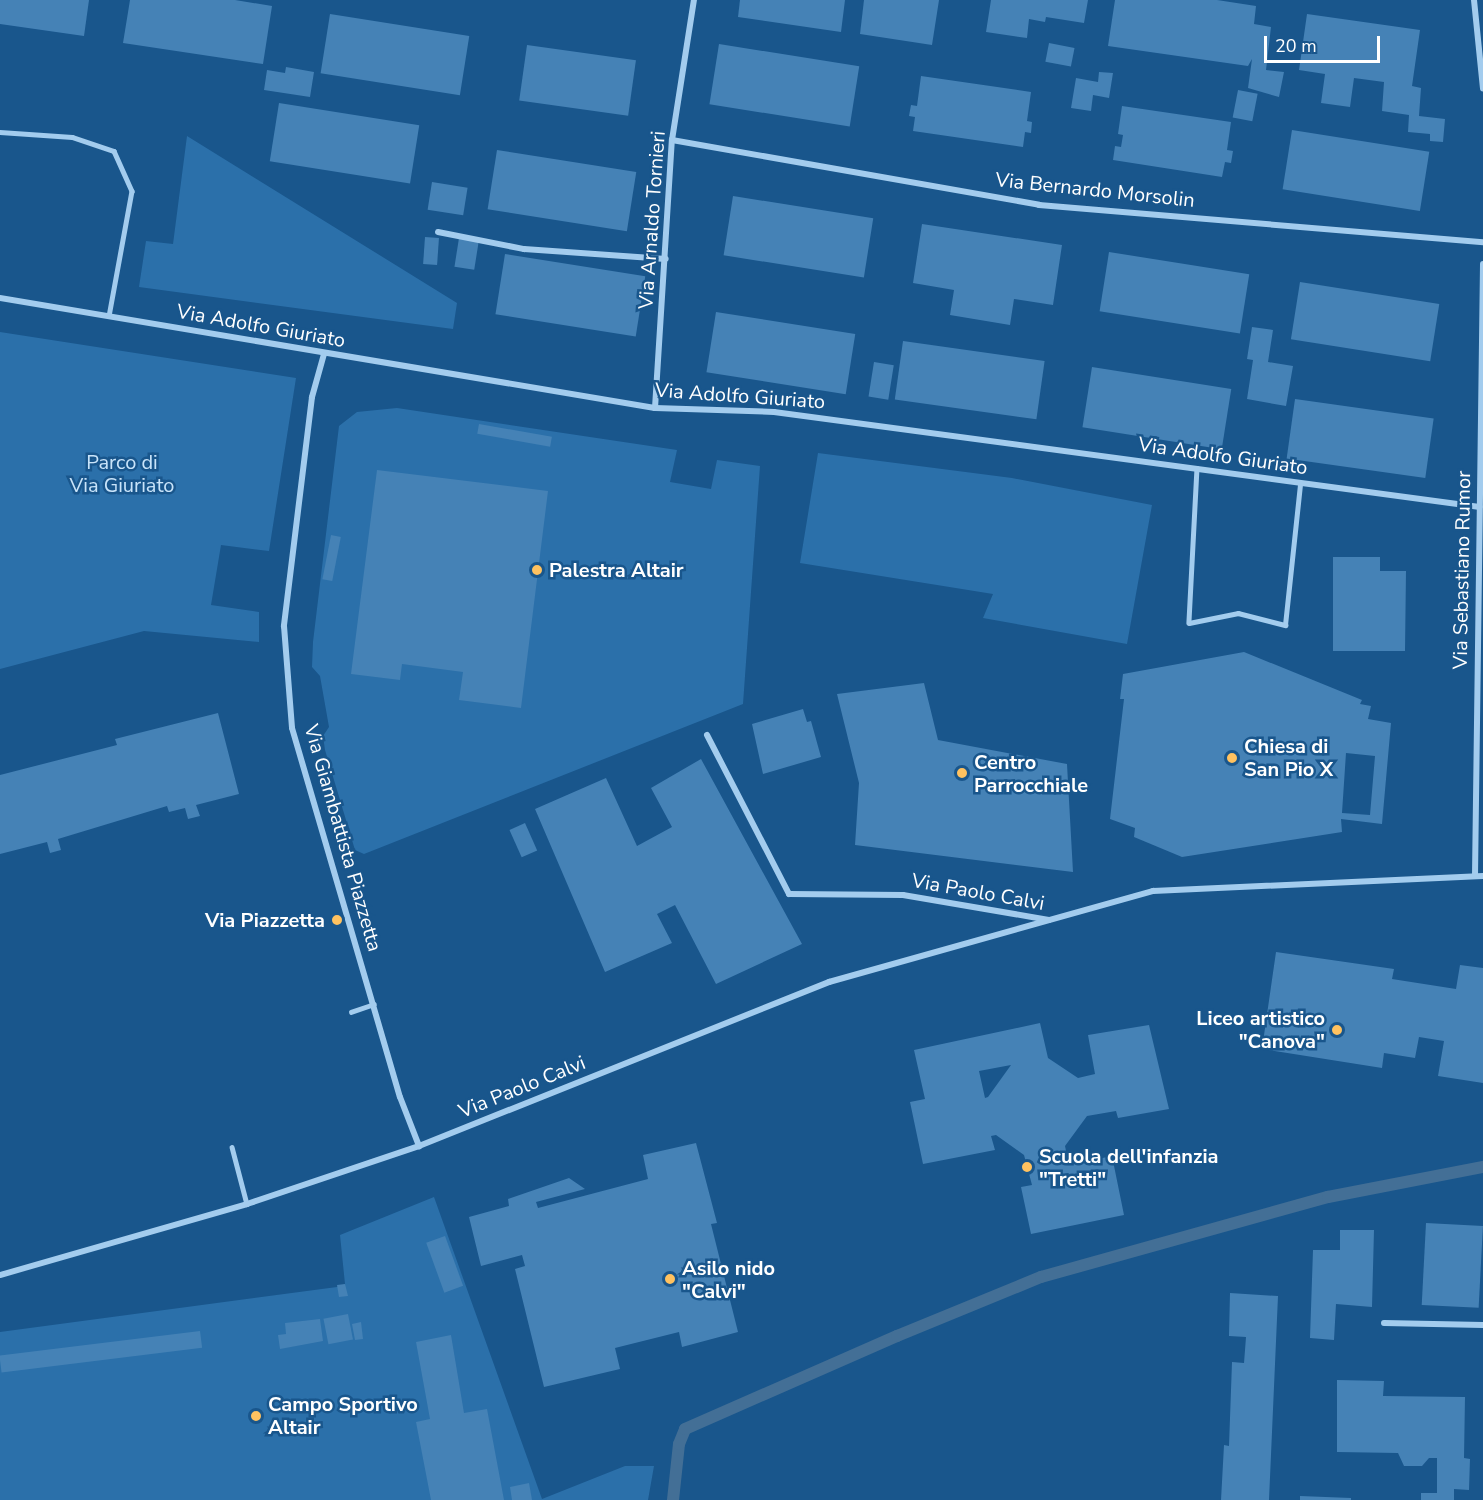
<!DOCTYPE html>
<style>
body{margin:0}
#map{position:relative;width:1483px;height:1500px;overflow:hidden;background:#19568c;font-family:"Nunito Sans",sans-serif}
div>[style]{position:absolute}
.green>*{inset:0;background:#2b70aa}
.stream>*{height:12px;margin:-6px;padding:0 6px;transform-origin:6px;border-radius:6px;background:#436f96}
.building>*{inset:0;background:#4582b6;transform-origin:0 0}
.service>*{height:4.5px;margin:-2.25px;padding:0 2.25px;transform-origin:2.25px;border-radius:2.25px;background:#a3ccee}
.minor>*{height:6px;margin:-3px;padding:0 3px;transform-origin:3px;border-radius:3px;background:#a3ccee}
.dots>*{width:16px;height:16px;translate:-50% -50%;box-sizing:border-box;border:3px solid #19568c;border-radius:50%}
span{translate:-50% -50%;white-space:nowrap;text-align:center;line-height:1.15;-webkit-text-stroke:5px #19568c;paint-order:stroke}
.street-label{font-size:20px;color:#fff}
.park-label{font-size:20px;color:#c9e4fa}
.poi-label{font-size:20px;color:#fff;font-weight:700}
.left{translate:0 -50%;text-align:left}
.right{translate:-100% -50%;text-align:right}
.scale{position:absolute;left:1264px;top:36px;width:116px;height:27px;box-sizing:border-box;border:3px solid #fff;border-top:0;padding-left:8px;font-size:18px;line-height:21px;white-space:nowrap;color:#fff;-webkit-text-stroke:4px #19568c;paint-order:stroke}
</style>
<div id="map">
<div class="green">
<i style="clip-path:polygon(187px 136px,457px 303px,453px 329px,139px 287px,146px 241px,173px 244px)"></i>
<i style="clip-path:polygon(0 332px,296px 378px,269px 551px,221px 545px,211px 605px,259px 612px,259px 642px,144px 631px,0 669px)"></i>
<i style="clip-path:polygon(397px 408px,677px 450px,670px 482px,711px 489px,717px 460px,760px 466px,743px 704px,364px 854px,355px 850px,325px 750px,323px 736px,329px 727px,320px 676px,312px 667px,313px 642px,339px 426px,357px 412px)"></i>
<i style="clip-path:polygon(818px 453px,1012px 478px,1152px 505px,1127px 644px,983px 618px,993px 594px,800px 563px)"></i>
<i style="clip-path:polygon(434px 1197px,542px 1499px,625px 1466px,654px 1466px,648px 1500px,0 1500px,0 1332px,337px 1287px,345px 1284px,340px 1235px)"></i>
</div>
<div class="stream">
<i style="left:673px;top:1500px;width:56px;rotate:-83.9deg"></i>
<i style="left:679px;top:1444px;width:16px;rotate:-68deg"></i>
<i style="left:685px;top:1429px;width:232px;rotate:-23.7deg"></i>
<i style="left:897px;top:1336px;width:156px;rotate:-22.3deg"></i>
<i style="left:1041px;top:1277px;width:298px;rotate:-15.6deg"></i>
<i style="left:1328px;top:1197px;width:158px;rotate:-11deg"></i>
</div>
<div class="building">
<i style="clip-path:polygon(0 0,89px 0,84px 36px,0 24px)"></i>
<i style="clip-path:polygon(130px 0,235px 0,272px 6px,263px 64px,123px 43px)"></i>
<i style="clip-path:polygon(740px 0,845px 0,841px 32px,738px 17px)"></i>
<i style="clip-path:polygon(864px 0,939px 0,932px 45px,860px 34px)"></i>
<i style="clip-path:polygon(991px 0,1088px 0,1084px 23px,1046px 17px,1045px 22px,1029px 19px,1027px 38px,986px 32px)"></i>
<i style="clip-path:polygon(1115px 0,1217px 0,1256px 6px,1254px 24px,1271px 27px,1266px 70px,1284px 72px,1279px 97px,1248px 88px,1252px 59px,1248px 66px,1108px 46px)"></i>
<i style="left:330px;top:14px;width:141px;height:60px;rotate:9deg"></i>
<i style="clip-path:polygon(1307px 14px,1420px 30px,1412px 86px,1421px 88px,1419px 116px,1445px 119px,1443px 142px,1430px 141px,1430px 134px,1408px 132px,1409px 115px,1382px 111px,1384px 82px,1354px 78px,1350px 107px,1321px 103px,1325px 74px,1299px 70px)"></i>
<i style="left:1049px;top:43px;width:26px;height:19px;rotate:11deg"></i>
<i style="left:719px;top:44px;width:142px;height:61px;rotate:9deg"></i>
<i style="left:527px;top:45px;width:110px;height:56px;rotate:8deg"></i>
<i style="clip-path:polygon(286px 67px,314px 72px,310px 97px,264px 90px,267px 70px,285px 73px)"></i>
<i style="clip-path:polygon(1099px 72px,1113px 73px,1109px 98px,1093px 95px,1091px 111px,1071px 108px,1076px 78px,1098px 82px)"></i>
<i style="clip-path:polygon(921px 76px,1031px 92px,1027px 121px,1032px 122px,1031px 133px,1025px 132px,1023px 147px,913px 131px,915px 117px,909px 116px,911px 105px,917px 106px)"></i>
<i style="left:1238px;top:90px;width:20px;height:28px;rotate:11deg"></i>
<i style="left:279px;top:103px;width:142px;height:59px;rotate:9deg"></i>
<i style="clip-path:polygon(1122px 106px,1231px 122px,1227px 150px,1233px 151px,1231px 163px,1225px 162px,1222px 177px,1113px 160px,1115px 146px,1121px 147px,1123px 135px,1118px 134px)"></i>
<i style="left:1292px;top:130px;width:139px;height:60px;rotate:9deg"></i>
<i style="left:497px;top:150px;width:141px;height:60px;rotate:9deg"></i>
<i style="left:432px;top:182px;width:36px;height:28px;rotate:9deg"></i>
<i style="left:733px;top:196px;width:142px;height:60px;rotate:9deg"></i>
<i style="clip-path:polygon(922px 224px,1062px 245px,1053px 305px,1014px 299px,1010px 325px,950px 315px,954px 290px,913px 283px)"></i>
<i style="left:425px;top:237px;width:14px;height:27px;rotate:4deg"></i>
<i style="left:459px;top:238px;width:20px;height:29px;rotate:9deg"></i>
<i style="left:1109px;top:252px;width:142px;height:60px;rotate:9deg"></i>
<i style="left:505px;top:254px;width:142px;height:61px;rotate:9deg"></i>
<i style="left:1300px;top:282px;width:141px;height:58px;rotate:9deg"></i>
<i style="left:716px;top:312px;width:141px;height:61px;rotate:9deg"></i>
<i style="clip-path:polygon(1252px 327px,1273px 330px,1268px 362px,1293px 366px,1286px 406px,1247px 399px,1253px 360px,1247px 359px)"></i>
<i style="left:903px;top:341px;width:143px;height:59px;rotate:8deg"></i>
<i style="left:874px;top:362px;width:20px;height:35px;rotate:9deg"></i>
<i style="left:1092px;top:367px;width:141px;height:61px;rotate:9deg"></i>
<i style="left:1295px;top:399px;width:140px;height:60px;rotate:8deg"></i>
<i style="left:479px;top:424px;width:74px;height:10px;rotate:10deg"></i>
<i style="clip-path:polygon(377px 470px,548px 491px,521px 708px,459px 700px,463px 672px,402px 664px,400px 680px,351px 674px)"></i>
<i style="left:331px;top:535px;width:10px;height:45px;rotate:11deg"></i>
<i style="clip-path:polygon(1333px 557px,1380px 557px,1380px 571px,1406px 571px,1405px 651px,1333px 651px)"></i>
<i style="clip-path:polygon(evenodd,1244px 652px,1362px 700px,1360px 704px,1371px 706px,1368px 719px,1391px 723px,1382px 824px,1341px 819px,1342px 832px,1182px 857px,1134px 837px,1135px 828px,1110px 819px,1124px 699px,1120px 699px,1123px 674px,1244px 652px,1346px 753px,1375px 756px,1370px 815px,1342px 813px,1346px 753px)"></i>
<i style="clip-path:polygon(924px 683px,938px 740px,1067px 764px,1073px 872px,855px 845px,859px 783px,837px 694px)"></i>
<i style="clip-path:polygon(803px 709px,807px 722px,811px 721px,821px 757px,763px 774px,752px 724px)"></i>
<i style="clip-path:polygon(218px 713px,239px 794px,196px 805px,200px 816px,188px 819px,185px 808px,169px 812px,167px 806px,58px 839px,61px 850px,50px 853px,47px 842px,0 854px,0 775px,117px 745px,115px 739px)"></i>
<i style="clip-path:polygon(701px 759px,802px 944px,716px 984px,675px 905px,657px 914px,672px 943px,605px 972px,535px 809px,606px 778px,637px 846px,672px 827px,651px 788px)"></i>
<i style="left:525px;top:823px;width:30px;height:17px;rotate:66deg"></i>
<i style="clip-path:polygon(1276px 952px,1394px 969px,1392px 979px,1456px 989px,1460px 965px,1483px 968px,1483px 1083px,1438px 1076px,1444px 1041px,1419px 1037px,1415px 1058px,1384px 1053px,1382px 1068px,1262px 1049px)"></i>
<i style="clip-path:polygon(evenodd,1040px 1023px,1048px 1058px,1078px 1078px,1095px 1074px,1088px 1035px,1149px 1025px,1169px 1109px,1118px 1118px,1116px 1111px,1087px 1116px,1065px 1146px,1069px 1165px,1112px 1156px,1124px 1215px,1031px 1234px,1021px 1187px,1032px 1185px,1024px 1155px,996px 1135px,991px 1136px,995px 1150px,923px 1164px,910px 1102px,925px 1099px,914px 1050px,1040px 1023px,1011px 1065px,988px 1097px,985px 1098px,979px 1071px,1011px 1065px)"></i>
<i style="clip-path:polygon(696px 1143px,717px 1223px,711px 1224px,738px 1332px,682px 1347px,679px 1332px,615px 1348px,620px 1369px,544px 1387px,515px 1269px,525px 1266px,522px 1255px,481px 1266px,469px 1217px,509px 1206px,508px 1199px,569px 1178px,585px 1189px,536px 1202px,538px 1208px,648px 1179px,643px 1155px)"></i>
<i style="left:1426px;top:1223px;width:57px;height:82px;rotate:3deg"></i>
<i style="clip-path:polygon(1340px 1230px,1374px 1230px,1372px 1307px,1336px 1304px,1334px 1340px,1310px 1338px,1313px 1250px,1340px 1250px)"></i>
<i style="left:445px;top:1236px;width:53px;height:20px;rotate:70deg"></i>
<i style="clip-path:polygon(345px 1284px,348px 1296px,339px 1297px,337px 1285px)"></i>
<i style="clip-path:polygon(1230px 1293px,1278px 1296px,1269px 1500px,1221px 1500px,1224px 1445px,1229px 1446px,1232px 1362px,1244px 1363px,1246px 1337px,1229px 1336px)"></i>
<i style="left:348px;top:1314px;width:26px;height:25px;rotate:79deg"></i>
<i style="clip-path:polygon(320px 1319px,323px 1341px,280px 1349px,278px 1335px,286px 1334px,285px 1323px)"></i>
<i style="clip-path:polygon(361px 1322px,363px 1339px,355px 1340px,352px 1324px)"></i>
<i style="left:200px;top:1331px;width:17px;height:202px;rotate:83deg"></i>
<i style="clip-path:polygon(451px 1335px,464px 1413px,487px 1409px,504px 1500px,431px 1500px,416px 1422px,430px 1419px,416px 1342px)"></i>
<i style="clip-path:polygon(1337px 1380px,1384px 1381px,1383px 1396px,1465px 1397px,1464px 1458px,1470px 1459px,1469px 1490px,1454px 1489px,1454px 1500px,1421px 1500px,1421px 1493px,1437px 1493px,1437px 1458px,1429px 1458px,1422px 1466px,1404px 1466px,1398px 1453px,1337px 1452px)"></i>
<i style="clip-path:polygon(529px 1483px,532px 1500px,512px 1500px,510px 1487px)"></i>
<i style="clip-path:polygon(1300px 1496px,1351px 1498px,1351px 1500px,1300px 1500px)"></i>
</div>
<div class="service">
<i style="left:0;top:132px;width:72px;rotate:4deg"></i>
<i style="left:72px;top:137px;width:44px;rotate:18.4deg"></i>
<i style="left:114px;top:151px;width:44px;rotate:65.8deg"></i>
<i style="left:132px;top:191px;width:127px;rotate:100.4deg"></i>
<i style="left:1197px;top:468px;width:155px;rotate:93deg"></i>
<i style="left:1189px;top:623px;width:50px;rotate:-11.5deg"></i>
<i style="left:1238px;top:613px;width:49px;rotate:14.3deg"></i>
<i style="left:1285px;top:625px;width:141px;rotate:-83.9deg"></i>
<i style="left:351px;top:1012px;width:24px;rotate:-19deg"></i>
<i style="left:232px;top:1147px;width:59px;rotate:75.3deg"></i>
</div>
<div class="minor">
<i style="left:1474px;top:0;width:89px;rotate:84.2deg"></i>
<i style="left:672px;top:140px;width:373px;rotate:10deg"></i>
<i style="left:1039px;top:205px;width:446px;rotate:4.8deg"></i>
<i style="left:438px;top:232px;width:88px;rotate:11.2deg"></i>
<i style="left:524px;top:249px;width:142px;rotate:4deg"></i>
<i style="left:0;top:298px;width:664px;rotate:9.53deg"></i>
<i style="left:655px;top:408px;width:119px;rotate:1.9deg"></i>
<i style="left:774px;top:412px;width:712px;rotate:7.66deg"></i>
<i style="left:324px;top:354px;width:45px;rotate:105.6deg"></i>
<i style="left:312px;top:397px;width:231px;rotate:97deg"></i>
<i style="left:284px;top:626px;width:102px;rotate:85.5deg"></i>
<i style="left:292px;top:728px;width:384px;rotate:73.7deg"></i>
<i style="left:400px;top:1097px;width:53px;rotate:68.8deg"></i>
<i style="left:655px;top:408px;width:269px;rotate:-86.4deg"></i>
<i style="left:672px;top:140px;width:142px;rotate:-81.1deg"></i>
<i style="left:707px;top:735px;width:179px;rotate:62.7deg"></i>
<i style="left:789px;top:894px;width:114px;rotate:0.5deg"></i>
<i style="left:903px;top:895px;width:148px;rotate:9.7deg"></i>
<i style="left:1475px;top:876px;width:612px;rotate:-89.25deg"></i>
<i style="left:0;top:1275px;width:257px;rotate:-16deg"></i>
<i style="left:247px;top:1204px;width:182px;rotate:-18.6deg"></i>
<i style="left:419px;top:1146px;width:442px;rotate:-21.8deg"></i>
<i style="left:829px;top:982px;width:337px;rotate:-15.7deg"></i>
<i style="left:1153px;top:891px;width:330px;rotate:-2.6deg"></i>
<i style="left:1384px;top:1323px;width:99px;rotate:1.2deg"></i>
</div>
<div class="dots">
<i style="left:537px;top:570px;background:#ffc260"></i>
<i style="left:1232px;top:758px;background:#ffc260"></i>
<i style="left:962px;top:773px;background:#ffc260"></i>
<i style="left:337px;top:920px;background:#ffc260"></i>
<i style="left:1337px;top:1030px;background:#ffc260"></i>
<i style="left:1027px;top:1167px;background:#ffc260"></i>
<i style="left:670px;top:1279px;background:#ffc260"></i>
<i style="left:256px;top:1416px;background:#ffc260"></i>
</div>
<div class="street-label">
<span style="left:1095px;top:190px;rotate:6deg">Via Bernardo Morsolin</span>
<span style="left:652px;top:220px;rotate:-86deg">Via Arnaldo Tornieri</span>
<span style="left:261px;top:326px;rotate:10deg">Via Adolfo Giuriato</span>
<span style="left:740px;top:396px;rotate:4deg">Via Adolfo Giuriato</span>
<span style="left:1223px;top:456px;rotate:8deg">Via Adolfo Giuriato</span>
<span style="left:1462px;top:570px;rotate:-89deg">Via Sebastiano Rumor</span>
<span style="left:343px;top:838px;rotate:74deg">Via Giambattista Piazzetta</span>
<span style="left:978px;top:892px;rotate:10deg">Via Paolo Calvi</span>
<span style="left:522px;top:1087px;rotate:-22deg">Via Paolo Calvi</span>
</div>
<div class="park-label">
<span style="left:122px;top:474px">Parco di<br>Via Giuriato</span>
</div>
<div class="poi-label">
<span class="left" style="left:549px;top:570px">Palestra Altair</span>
<span class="left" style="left:1244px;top:758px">Chiesa di<br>San Pio X</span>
<span class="left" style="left:974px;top:774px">Centro<br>Parrocchiale</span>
<span class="right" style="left:325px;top:920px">Via Piazzetta</span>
<span class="right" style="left:1325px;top:1030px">Liceo artistico<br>"Canova"</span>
<span class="left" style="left:1039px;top:1168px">Scuola dell'infanzia<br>"Tretti"</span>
<span class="left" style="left:682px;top:1280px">Asilo nido<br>"Calvi"</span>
<span class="left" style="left:268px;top:1416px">Campo Sportivo<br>Altair</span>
</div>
<div class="scale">20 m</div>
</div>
